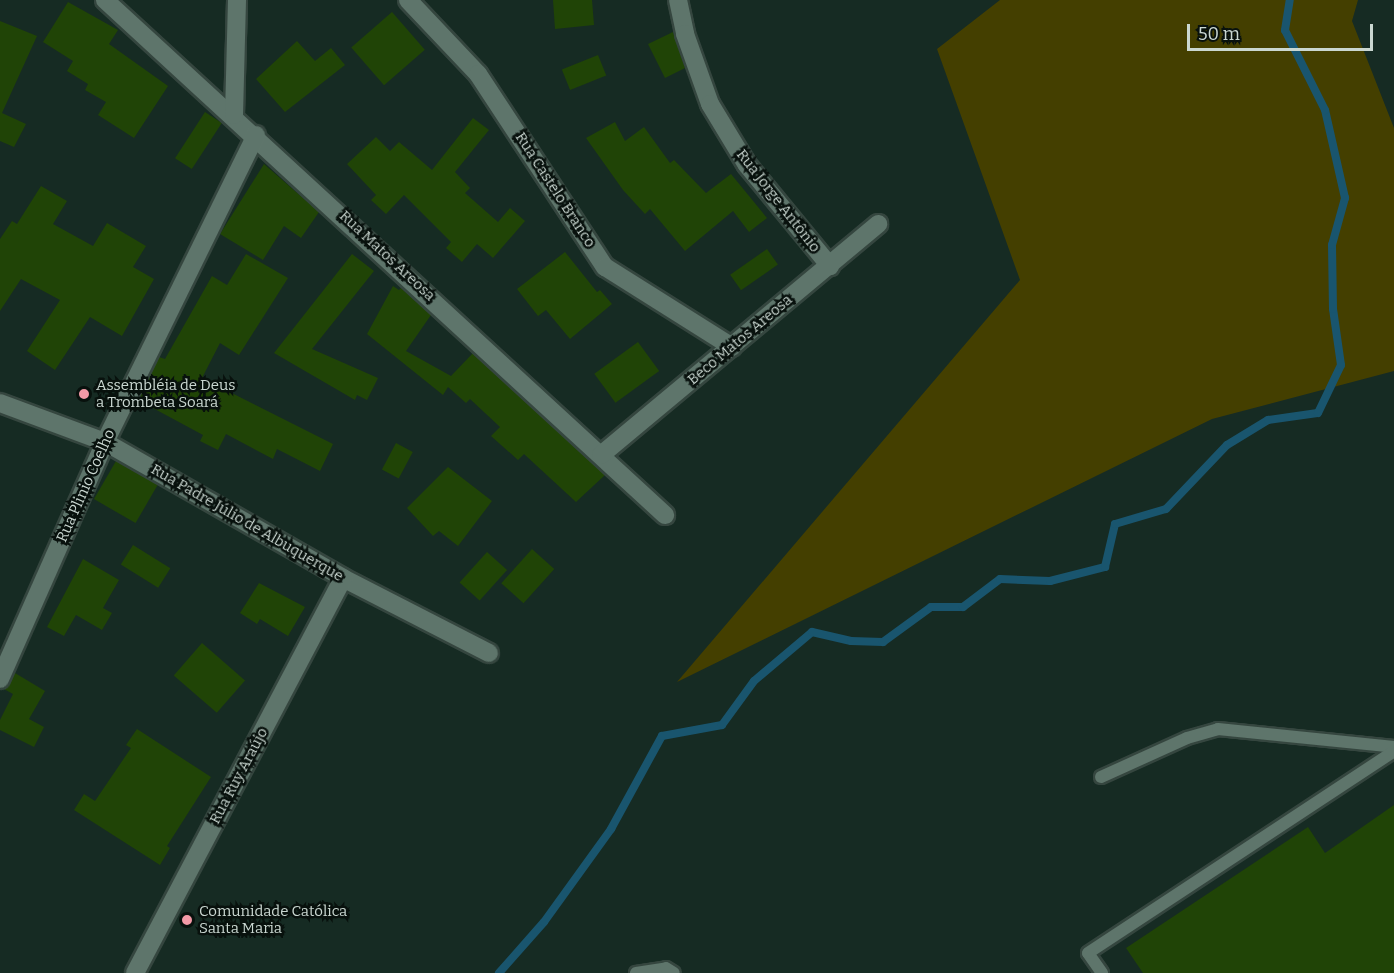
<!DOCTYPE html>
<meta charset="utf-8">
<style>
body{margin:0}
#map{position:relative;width:1394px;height:973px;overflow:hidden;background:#162b23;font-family:Bitter,serif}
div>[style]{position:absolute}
.green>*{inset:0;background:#443f00}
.stream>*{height:8px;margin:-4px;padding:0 4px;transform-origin:4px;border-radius:4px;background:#19556e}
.building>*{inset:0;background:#204406;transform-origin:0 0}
.roads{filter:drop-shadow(2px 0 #35463f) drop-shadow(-2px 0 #35463f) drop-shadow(0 2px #35463f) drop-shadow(0 -2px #35463f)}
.lane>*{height:12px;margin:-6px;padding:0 6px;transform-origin:6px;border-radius:6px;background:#5e756b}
.street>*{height:18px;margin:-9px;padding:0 9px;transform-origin:9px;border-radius:9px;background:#5e756b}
.dots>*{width:16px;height:16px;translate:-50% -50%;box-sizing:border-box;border:3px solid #08110d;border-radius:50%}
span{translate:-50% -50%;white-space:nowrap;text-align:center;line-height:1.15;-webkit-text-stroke:5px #08110d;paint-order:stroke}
.street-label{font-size:15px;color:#cad7d1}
.poi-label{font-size:15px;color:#cad7d1}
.left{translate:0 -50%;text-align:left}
.scale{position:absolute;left:1187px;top:24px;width:186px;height:27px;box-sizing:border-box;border:3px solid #cad7d1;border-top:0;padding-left:8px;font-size:18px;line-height:21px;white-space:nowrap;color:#cad7d1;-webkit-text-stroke:4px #08110d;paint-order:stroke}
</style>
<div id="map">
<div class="green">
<i style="clip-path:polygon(1000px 0,1358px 0,1352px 21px,1394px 128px,1394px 371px,1212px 419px,677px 682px,1020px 280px,937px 49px)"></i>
</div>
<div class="stream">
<i style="left:499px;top:973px;width:68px;rotate:-48.6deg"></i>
<i style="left:544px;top:922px;width:115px;rotate:-54.2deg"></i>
<i style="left:611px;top:829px;width:106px;rotate:-61.3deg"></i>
<i style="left:662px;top:736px;width:61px;rotate:-10.4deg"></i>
<i style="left:722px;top:725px;width:54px;rotate:-54deg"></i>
<i style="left:754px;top:681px;width:76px;rotate:-40.2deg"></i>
<i style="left:812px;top:632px;width:40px;rotate:13deg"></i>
<i style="left:851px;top:641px;width:32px;rotate:2deg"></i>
<i style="left:883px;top:642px;width:59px;rotate:-36.1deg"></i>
<i style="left:931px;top:607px;width:32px"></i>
<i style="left:963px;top:607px;width:46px;rotate:-37.1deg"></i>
<i style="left:1000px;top:579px;width:50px;rotate:2.3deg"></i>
<i style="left:1050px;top:581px;width:57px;rotate:-14.3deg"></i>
<i style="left:1105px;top:567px;width:44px;rotate:-76.9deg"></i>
<i style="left:1115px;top:524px;width:53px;rotate:-16.4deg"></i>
<i style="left:1166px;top:509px;width:88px;rotate:-46.4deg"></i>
<i style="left:1227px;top:445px;width:48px;rotate:-31.4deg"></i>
<i style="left:1268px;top:420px;width:50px;rotate:-8deg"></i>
<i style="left:1318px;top:413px;width:53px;rotate:-64.4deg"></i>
<i style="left:1341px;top:365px;width:57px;rotate:-98.1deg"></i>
<i style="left:1333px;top:309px;width:64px;rotate:-90.9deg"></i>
<i style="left:1332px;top:245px;width:49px;rotate:-74.5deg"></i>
<i style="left:1345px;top:198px;width:90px;rotate:-102.8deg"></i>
<i style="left:1325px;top:110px;width:89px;rotate:-116.6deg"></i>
<i style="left:1285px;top:30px;width:30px;rotate:-81deg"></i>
</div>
<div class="building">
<i style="clip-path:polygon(553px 0,592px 0,594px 25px,555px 29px)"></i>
<i style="clip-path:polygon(68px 2px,118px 30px,109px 44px,168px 86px,134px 138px,98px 115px,106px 102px,85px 90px,88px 84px,67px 71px,73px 61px,43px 42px)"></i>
<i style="left:392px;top:12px;width:50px;height:54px;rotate:49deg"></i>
<i style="clip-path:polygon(0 21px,37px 36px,2px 113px,26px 124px,14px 147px,0 141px)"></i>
<i style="clip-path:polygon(673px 32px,685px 68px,665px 78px,648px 44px)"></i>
<i style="clip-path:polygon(297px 41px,315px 61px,331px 48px,345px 65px,285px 112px,256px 79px)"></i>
<i style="left:598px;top:55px;width:22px;height:39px;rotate:68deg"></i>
<i style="left:205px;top:112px;width:20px;height:55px;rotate:33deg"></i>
<i style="clip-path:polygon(473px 118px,489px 130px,455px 172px,470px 188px,465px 193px,498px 222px,510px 208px,525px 221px,493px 258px,477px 244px,462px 262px,446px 248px,451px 242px,404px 195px,386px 214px,371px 200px,376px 195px,347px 164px,376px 137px,390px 151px,399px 142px,432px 170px)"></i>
<i style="clip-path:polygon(615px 122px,625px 141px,644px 127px,670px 163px,674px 160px,706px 193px,731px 174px,767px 218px,749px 232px,733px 211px,685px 251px,650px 209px,645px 214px,623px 190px,586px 138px)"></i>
<i style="clip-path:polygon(264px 164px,319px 212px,301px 238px,284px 226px,263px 260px,220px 234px)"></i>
<i style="clip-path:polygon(41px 186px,67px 201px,53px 224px,93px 246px,107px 223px,146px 246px,133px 267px,154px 279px,122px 336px,90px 317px,55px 370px,27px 351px,60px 300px,21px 279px,0 311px,0 239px,12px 221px,17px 224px)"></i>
<i style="left:767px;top:249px;width:19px;height:45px;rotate:55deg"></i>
<i style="clip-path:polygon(565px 252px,597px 292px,600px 290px,612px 304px,570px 339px,546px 310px,538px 316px,517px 289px)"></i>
<i style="clip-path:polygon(246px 254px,288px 278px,239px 355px,220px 343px,202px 378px,333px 444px,320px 471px,277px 449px,273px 459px,226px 434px,218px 450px,200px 441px,203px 435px,138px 400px,159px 357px,165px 359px,212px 276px,227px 285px)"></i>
<i style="clip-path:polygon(352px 254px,374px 271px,312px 349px,378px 378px,367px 400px,357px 395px,355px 400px,274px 353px)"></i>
<i style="clip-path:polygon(393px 286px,399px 290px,401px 288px,431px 315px,406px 351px,451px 376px,473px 353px,605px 475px,576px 502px,524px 454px,518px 460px,491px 436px,500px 427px,470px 399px,466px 403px,448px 387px,443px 395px,367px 334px)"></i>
<i style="left:638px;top:342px;width:36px;height:54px;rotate:54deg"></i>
<i style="left:396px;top:443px;width:19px;height:30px;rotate:28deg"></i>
<i style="left:116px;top:461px;width:48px;height:44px;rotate:30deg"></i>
<i style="clip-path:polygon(448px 467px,492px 501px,458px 546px,439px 531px,433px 536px,407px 508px)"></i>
<i style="left:133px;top:545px;width:44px;height:23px;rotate:32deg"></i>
<i style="left:532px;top:549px;width:30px;height:46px;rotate:42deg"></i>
<i style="left:487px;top:552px;width:27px;height:41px;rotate:42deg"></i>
<i style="clip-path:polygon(83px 559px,119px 580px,103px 608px,112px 613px,102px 630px,76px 615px,64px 636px,47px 627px)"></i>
<i style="clip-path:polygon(259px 583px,305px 607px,288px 636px,260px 619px,257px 624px,240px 613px)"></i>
<i style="left:202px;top:643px;width:57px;height:43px;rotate:41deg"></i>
<i style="clip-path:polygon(15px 673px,45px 691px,29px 719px,44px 727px,34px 747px,0 730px,0 720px,13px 694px,4px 689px)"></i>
<i style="clip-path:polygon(137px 729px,211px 777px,167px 846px,170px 848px,160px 865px,74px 810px,84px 794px,95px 801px,131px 748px,126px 745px)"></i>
<i style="clip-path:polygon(1394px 805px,1394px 973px,1143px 973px,1126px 948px,1308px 827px,1325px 853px)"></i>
</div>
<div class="roads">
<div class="lane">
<i style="left:1101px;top:777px;width:94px;rotate:-24.4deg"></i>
<i style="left:1187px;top:738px;width:32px;rotate:-16deg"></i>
<i style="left:1218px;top:729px;width:177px;rotate:5.8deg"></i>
<i style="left:636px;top:973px;width:30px;rotate:-9deg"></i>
<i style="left:666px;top:968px;width:9px;rotate:32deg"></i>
<i style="left:1102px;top:973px;width:24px;rotate:-125deg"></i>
<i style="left:1088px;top:953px;width:367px;rotate:-33.4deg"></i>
</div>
<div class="street">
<i style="left:105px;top:0;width:761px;rotate:42.6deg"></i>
<i style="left:408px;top:0;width:102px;rotate:46.6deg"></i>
<i style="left:478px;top:74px;width:231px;rotate:56.7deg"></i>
<i style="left:605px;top:267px;width:150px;rotate:32.2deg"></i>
<i style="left:678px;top:0;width:35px;rotate:78deg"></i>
<i style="left:685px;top:34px;width:74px;rotate:70.3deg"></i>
<i style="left:710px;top:104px;width:71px;rotate:58.8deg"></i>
<i style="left:747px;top:165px;width:131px;rotate:50.6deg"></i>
<i style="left:234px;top:115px;width:115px;rotate:-88.5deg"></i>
<i style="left:0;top:403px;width:112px;rotate:20.4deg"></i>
<i style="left:105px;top:442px;width:274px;rotate:29.7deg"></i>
<i style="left:343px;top:578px;width:164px;rotate:27.2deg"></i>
<i style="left:601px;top:455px;width:361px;rotate:-39.8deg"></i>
<i style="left:0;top:679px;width:259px;rotate:-66.1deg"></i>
<i style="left:105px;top:442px;width:342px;rotate:-63.8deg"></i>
<i style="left:135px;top:973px;width:446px;rotate:-62.2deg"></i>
</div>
</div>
<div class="dots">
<i style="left:84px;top:394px;background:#f39aa7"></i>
<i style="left:187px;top:920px;background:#f39aa7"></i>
</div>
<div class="street-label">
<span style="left:555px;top:190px;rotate:57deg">Rua Castelo Branco</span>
<span style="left:778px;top:201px;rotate:52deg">Rua Jorge Antônio</span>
<span style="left:387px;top:256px;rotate:43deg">Rua Matos Areosa</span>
<span style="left:740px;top:340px;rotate:-40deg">Beco Matos Areosa</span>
<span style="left:86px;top:486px;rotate:-66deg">Rua Plinio Coelho</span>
<span style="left:247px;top:523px;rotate:30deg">Rua Padre Júlio de Albuquerque</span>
<span style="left:239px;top:776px;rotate:-62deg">Rua Ruy Araújo</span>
</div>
<div class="poi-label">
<span class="left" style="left:96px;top:394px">Assembléia de Deus<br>a Trombeta Soará</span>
<span class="left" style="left:199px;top:920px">Comunidade Católica<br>Santa Maria</span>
</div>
<div class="scale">50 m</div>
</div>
